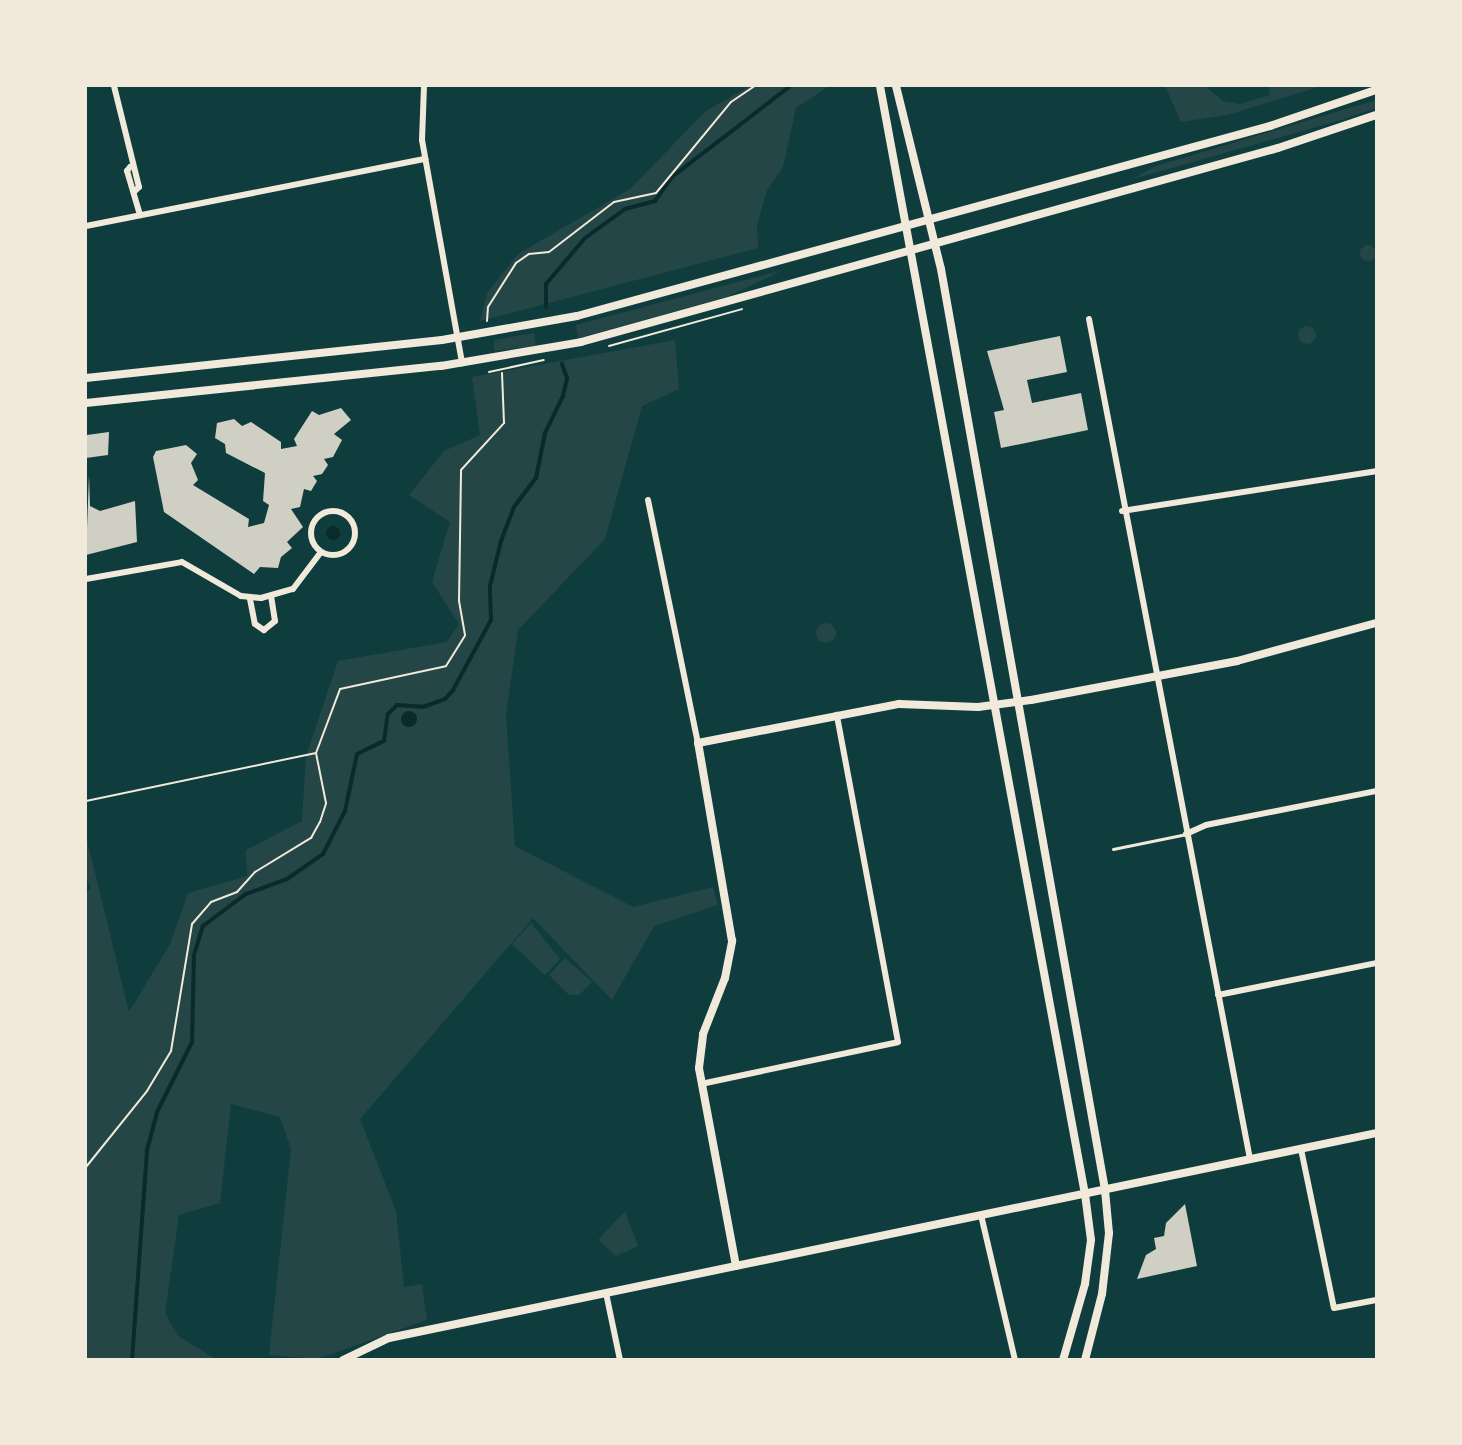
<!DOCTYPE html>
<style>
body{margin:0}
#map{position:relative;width:1462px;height:1445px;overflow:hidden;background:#0f3d3e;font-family:Arial,sans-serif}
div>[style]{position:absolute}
.green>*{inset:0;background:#244646}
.round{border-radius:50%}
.water>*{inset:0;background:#0a2a2b}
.stream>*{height:4px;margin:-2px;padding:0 2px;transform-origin:2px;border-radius:2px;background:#0a2a2b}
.building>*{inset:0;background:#cfcfc3}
.path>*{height:2px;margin:-1px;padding:0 1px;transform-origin:1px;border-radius:1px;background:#f1e9da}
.service>*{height:3px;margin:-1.5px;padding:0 1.5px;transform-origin:1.5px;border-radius:1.5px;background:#f1e9da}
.minor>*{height:6px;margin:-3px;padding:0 3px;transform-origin:3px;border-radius:3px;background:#f1e9da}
.minor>.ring{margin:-3px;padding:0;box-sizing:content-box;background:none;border:6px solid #f1e9da;border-radius:50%}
.tertiary>*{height:8px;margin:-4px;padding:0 4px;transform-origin:4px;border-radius:4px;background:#f1e9da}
.secondary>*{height:8px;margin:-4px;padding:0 4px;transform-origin:4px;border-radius:4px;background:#f1e9da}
span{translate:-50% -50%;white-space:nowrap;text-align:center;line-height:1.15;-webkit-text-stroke:6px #f1e9da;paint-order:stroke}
.frame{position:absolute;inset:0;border:87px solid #f1e9da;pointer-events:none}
</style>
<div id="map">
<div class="green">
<i style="clip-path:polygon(750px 86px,829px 86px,796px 108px,783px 167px,767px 190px,757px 225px,758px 248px,480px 321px,487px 293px,518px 254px,630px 189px,706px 111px)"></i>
<i style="clip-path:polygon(1165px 86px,1205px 86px,1223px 101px,1240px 104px,1270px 95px,1269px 86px,1322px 86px,1227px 115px,1181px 122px)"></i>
<i style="clip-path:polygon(1376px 100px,1376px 108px,1341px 120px,1130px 180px,1156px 166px)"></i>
<i class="round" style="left:1360px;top:245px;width:16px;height:16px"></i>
<i style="clip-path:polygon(783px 270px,727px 297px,578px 338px,576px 325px)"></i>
<i class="round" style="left:1298px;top:326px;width:18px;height:18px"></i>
<i style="clip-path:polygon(534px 333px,536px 346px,494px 351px,494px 340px)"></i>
<i style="clip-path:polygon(675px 340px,679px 389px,642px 406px,605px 539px,518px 630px,506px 715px,515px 846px,633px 907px,713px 887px,718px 905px,654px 926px,612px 1000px,533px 918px,360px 1119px,396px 1211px,404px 1287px,422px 1284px,427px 1320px,317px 1359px,269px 1355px,291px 1149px,280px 1117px,231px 1104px,220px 1203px,179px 1215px,165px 1313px,178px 1336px,214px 1358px,86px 1359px,86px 892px,91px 888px,86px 878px,86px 836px,129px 1012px,170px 944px,188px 893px,247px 876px,246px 850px,302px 821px,306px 756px,338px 661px,447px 642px,459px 624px,432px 582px,450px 522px,409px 495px,444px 451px,480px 435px,472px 377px)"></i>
<i class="round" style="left:816px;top:623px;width:20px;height:20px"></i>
<i style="clip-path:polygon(531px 923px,560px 959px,545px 975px,512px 944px)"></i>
<i style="clip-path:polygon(565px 958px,592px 982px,579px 995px,569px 995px,549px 975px)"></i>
<i style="clip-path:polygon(625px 1211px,638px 1246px,616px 1256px,598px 1240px)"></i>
</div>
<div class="water">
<i class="round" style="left:326px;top:526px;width:14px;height:14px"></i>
<i class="round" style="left:401px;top:711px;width:16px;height:16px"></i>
</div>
<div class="stream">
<i style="left:546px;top:307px;width:23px;rotate:-90deg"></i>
<i style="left:546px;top:284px;width:60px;rotate:-49.7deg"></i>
<i style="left:585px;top:238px;width:49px;rotate:-35.9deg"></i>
<i style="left:625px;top:209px;width:31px;rotate:-15deg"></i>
<i style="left:655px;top:201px;width:29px;rotate:-55deg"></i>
<i style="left:672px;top:177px;width:149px;rotate:-37.6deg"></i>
<i style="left:132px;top:1360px;width:211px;rotate:-85.9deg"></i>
<i style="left:147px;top:1150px;width:39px;rotate:-75deg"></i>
<i style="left:157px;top:1112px;width:78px;rotate:-63.4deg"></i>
<i style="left:192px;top:1042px;width:87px;rotate:-88.7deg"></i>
<i style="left:194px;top:955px;width:30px;rotate:-73deg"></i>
<i style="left:203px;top:926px;width:54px;rotate:-36.7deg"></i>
<i style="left:246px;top:894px;width:44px;rotate:-20.1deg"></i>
<i style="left:287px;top:879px;width:44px;rotate:-34.8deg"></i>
<i style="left:323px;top:854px;width:48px;rotate:-62.9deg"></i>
<i style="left:345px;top:811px;width:58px;rotate:-78.1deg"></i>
<i style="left:357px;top:754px;width:30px;rotate:-26deg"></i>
<i style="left:384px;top:741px;width:27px;rotate:-82deg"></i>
<i style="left:388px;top:714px;width:13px;rotate:-45deg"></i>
<i style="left:397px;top:705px;width:26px;rotate:4deg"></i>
<i style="left:423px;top:707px;width:23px;rotate:-20deg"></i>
<i style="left:445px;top:699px;width:12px;rotate:-48deg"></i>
<i style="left:453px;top:690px;width:80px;rotate:-61.5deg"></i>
<i style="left:491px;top:620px;width:34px;rotate:-92deg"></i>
<i style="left:490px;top:586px;width:46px;rotate:-76.3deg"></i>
<i style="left:501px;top:541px;width:36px;rotate:-69deg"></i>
<i style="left:514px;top:507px;width:36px;rotate:-53deg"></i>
<i style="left:536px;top:478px;width:46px;rotate:-78.7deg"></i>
<i style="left:545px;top:433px;width:41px;rotate:-64.1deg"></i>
<i style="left:563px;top:396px;width:18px;rotate:-77deg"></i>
<i style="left:567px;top:378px;width:15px;rotate:-110deg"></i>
</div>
<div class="building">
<i style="clip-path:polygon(1060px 336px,1067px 372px,1027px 380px,1032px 403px,1081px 393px,1088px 430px,1001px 448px,994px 412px,1004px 410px,987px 351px)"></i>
<i style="clip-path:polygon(341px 408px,351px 420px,334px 434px,342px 440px,333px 457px,324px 459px,328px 465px,322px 474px,313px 476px,317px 481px,311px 491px,304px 489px,300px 507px,291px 509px,303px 527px,287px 542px,292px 548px,281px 557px,278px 568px,260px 567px,254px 574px,164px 512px,153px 457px,156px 451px,186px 445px,197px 454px,191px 463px,198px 480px,193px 485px,249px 519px,248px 527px,264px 523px,269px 505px,263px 501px,265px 473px,226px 453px,225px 444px,215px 438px,217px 423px,234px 419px,242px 426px,251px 422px,281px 442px,281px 449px,297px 446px,294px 439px,312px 411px,319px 415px)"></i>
<i style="clip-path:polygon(109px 432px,108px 455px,86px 458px,87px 435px)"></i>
<i style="clip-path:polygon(89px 475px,90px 506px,100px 511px,135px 501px,137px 542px,86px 555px)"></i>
<i style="clip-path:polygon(1185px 1204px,1197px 1266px,1137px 1279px,1146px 1255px,1156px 1249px,1154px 1238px,1164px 1236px,1166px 1223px)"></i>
</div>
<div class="path">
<i style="left:487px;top:321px;width:14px;rotate:-86deg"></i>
<i style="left:488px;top:307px;width:52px;rotate:-57.5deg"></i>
<i style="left:516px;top:263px;width:16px;rotate:-35deg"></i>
<i style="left:529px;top:254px;width:20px;rotate:-6deg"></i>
<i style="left:549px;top:252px;width:82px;rotate:-37.6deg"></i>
<i style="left:614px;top:202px;width:43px;rotate:-12.1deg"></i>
<i style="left:656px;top:193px;width:118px;rotate:-50.5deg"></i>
<i style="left:731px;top:102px;width:29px;rotate:-34deg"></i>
<i style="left:609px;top:346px;width:138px;rotate:-15.5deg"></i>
<i style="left:489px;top:372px;width:56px;rotate:-12.3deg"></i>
<i style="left:86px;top:801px;width:235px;rotate:-11.8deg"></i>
<i style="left:86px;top:1167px;width:97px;rotate:-51.2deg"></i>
<i style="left:147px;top:1091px;width:47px;rotate:-59deg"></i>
<i style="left:171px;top:1051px;width:129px;rotate:-80.6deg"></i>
<i style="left:192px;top:924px;width:29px;rotate:-49deg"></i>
<i style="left:211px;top:902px;width:28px;rotate:-21deg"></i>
<i style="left:237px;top:892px;width:27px;rotate:-48deg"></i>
<i style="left:255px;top:872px;width:66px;rotate:-31.3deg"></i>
<i style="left:311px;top:838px;width:18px;rotate:-61deg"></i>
<i style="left:320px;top:822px;width:20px;rotate:-72deg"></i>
<i style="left:326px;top:803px;width:51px;rotate:-101.3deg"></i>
<i style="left:316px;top:753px;width:68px;rotate:-69.4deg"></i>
<i style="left:340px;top:689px;width:108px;rotate:-12.2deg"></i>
<i style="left:446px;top:666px;width:36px;rotate:-58deg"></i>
<i style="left:465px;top:635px;width:35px;rotate:-100deg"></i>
<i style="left:459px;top:601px;width:131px;rotate:-89.1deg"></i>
<i style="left:461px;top:470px;width:64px;rotate:-47.5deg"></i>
<i style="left:504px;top:423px;width:50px;rotate:-92.3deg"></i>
</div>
<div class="service">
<i style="left:1113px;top:849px;width:75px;rotate:-11.6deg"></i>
</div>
<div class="minor">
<i style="left:114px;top:86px;width:104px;rotate:76.1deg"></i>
<i style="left:139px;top:187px;width:6px;rotate:135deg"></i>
<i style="left:424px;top:86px;width:54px;rotate:92.1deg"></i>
<i style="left:422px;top:140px;width:227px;rotate:79.8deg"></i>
<i style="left:130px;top:167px;width:5px;rotate:127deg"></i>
<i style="left:127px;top:171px;width:46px;rotate:73.5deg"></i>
<i style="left:86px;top:226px;width:346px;rotate:-11.2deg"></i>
<i style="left:1089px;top:319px;width:855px;rotate:79.15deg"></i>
<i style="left:648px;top:500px;width:248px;rotate:78.4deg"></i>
<i style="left:1122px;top:511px;width:257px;rotate:-8.9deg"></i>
<i class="ring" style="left:311px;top:511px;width:38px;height:38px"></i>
<i style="left:86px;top:579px;width:97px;rotate:-10deg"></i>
<i style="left:182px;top:562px;width:68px;rotate:30deg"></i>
<i style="left:241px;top:596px;width:20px;rotate:6deg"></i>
<i style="left:261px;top:598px;width:33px;rotate:-16deg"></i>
<i style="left:293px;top:589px;width:46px;rotate:-52.9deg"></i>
<i style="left:250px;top:599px;width:25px;rotate:79deg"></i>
<i style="left:255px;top:624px;width:11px;rotate:34deg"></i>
<i style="left:264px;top:630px;width:14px;rotate:-39deg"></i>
<i style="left:275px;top:621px;width:24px;rotate:-99deg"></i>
<i style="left:1186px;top:834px;width:22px;rotate:-24deg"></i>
<i style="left:1206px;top:825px;width:173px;rotate:-11.3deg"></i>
<i style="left:1218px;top:995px;width:161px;rotate:-11.4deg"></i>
<i style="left:701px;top:1084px;width:201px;rotate:-12deg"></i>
<i style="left:898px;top:1042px;width:333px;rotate:-100.6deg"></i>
<i style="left:1301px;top:1149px;width:162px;rotate:78.3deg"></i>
<i style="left:1334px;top:1308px;width:43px;rotate:-10.8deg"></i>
<i style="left:981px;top:1215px;width:149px;rotate:76.8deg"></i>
<i style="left:606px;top:1293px;width:68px;rotate:78.2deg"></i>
</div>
<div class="tertiary">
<i style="left:736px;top:1266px;width:201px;rotate:-100.6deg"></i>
<i style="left:699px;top:1068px;width:34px;rotate:-83deg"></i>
<i style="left:703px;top:1034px;width:60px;rotate:-68.6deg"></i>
<i style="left:725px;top:978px;width:38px;rotate:-79deg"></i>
<i style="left:732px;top:941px;width:201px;rotate:-99.7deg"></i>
<i style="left:698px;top:743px;width:205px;rotate:-11deg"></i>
<i style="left:899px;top:704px;width:79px;rotate:2.2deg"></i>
<i style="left:978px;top:707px;width:53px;rotate:-7.5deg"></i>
<i style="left:1031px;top:700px;width:210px;rotate:-10.7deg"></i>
<i style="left:1237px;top:661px;width:144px;rotate:-15.3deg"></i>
<i style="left:343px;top:1360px;width:51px;rotate:-25.6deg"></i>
<i style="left:389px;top:1338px;width:1008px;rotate:-11.73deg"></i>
</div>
<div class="secondary">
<i style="left:880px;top:86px;width:1127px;rotate:79.52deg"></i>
<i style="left:1085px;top:1194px;width:46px;rotate:82.6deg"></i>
<i style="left:1091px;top:1240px;width:44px;rotate:97.8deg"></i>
<i style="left:1085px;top:1284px;width:79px;rotate:106.1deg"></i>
<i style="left:896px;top:86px;width:188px;rotate:76.2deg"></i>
<i style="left:941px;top:269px;width:935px;rotate:79.9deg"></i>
<i style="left:1105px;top:1190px;width:43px;rotate:84.7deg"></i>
<i style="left:1109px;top:1233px;width:61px;rotate:96.5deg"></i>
<i style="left:1102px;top:1294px;width:68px;rotate:104.4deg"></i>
<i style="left:86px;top:378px;width:358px;rotate:-6.1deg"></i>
<i style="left:442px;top:340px;width:137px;rotate:-10.1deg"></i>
<i style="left:577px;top:316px;width:719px;rotate:-15.33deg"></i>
<i style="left:1270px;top:126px;width:112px;rotate:-18.8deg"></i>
<i style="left:86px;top:403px;width:357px;rotate:-6deg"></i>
<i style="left:441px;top:366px;width:142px;rotate:-9.7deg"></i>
<i style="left:581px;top:342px;width:723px;rotate:-15.55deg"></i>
<i style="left:1278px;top:148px;width:103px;rotate:-18.6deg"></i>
</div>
<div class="frame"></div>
</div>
